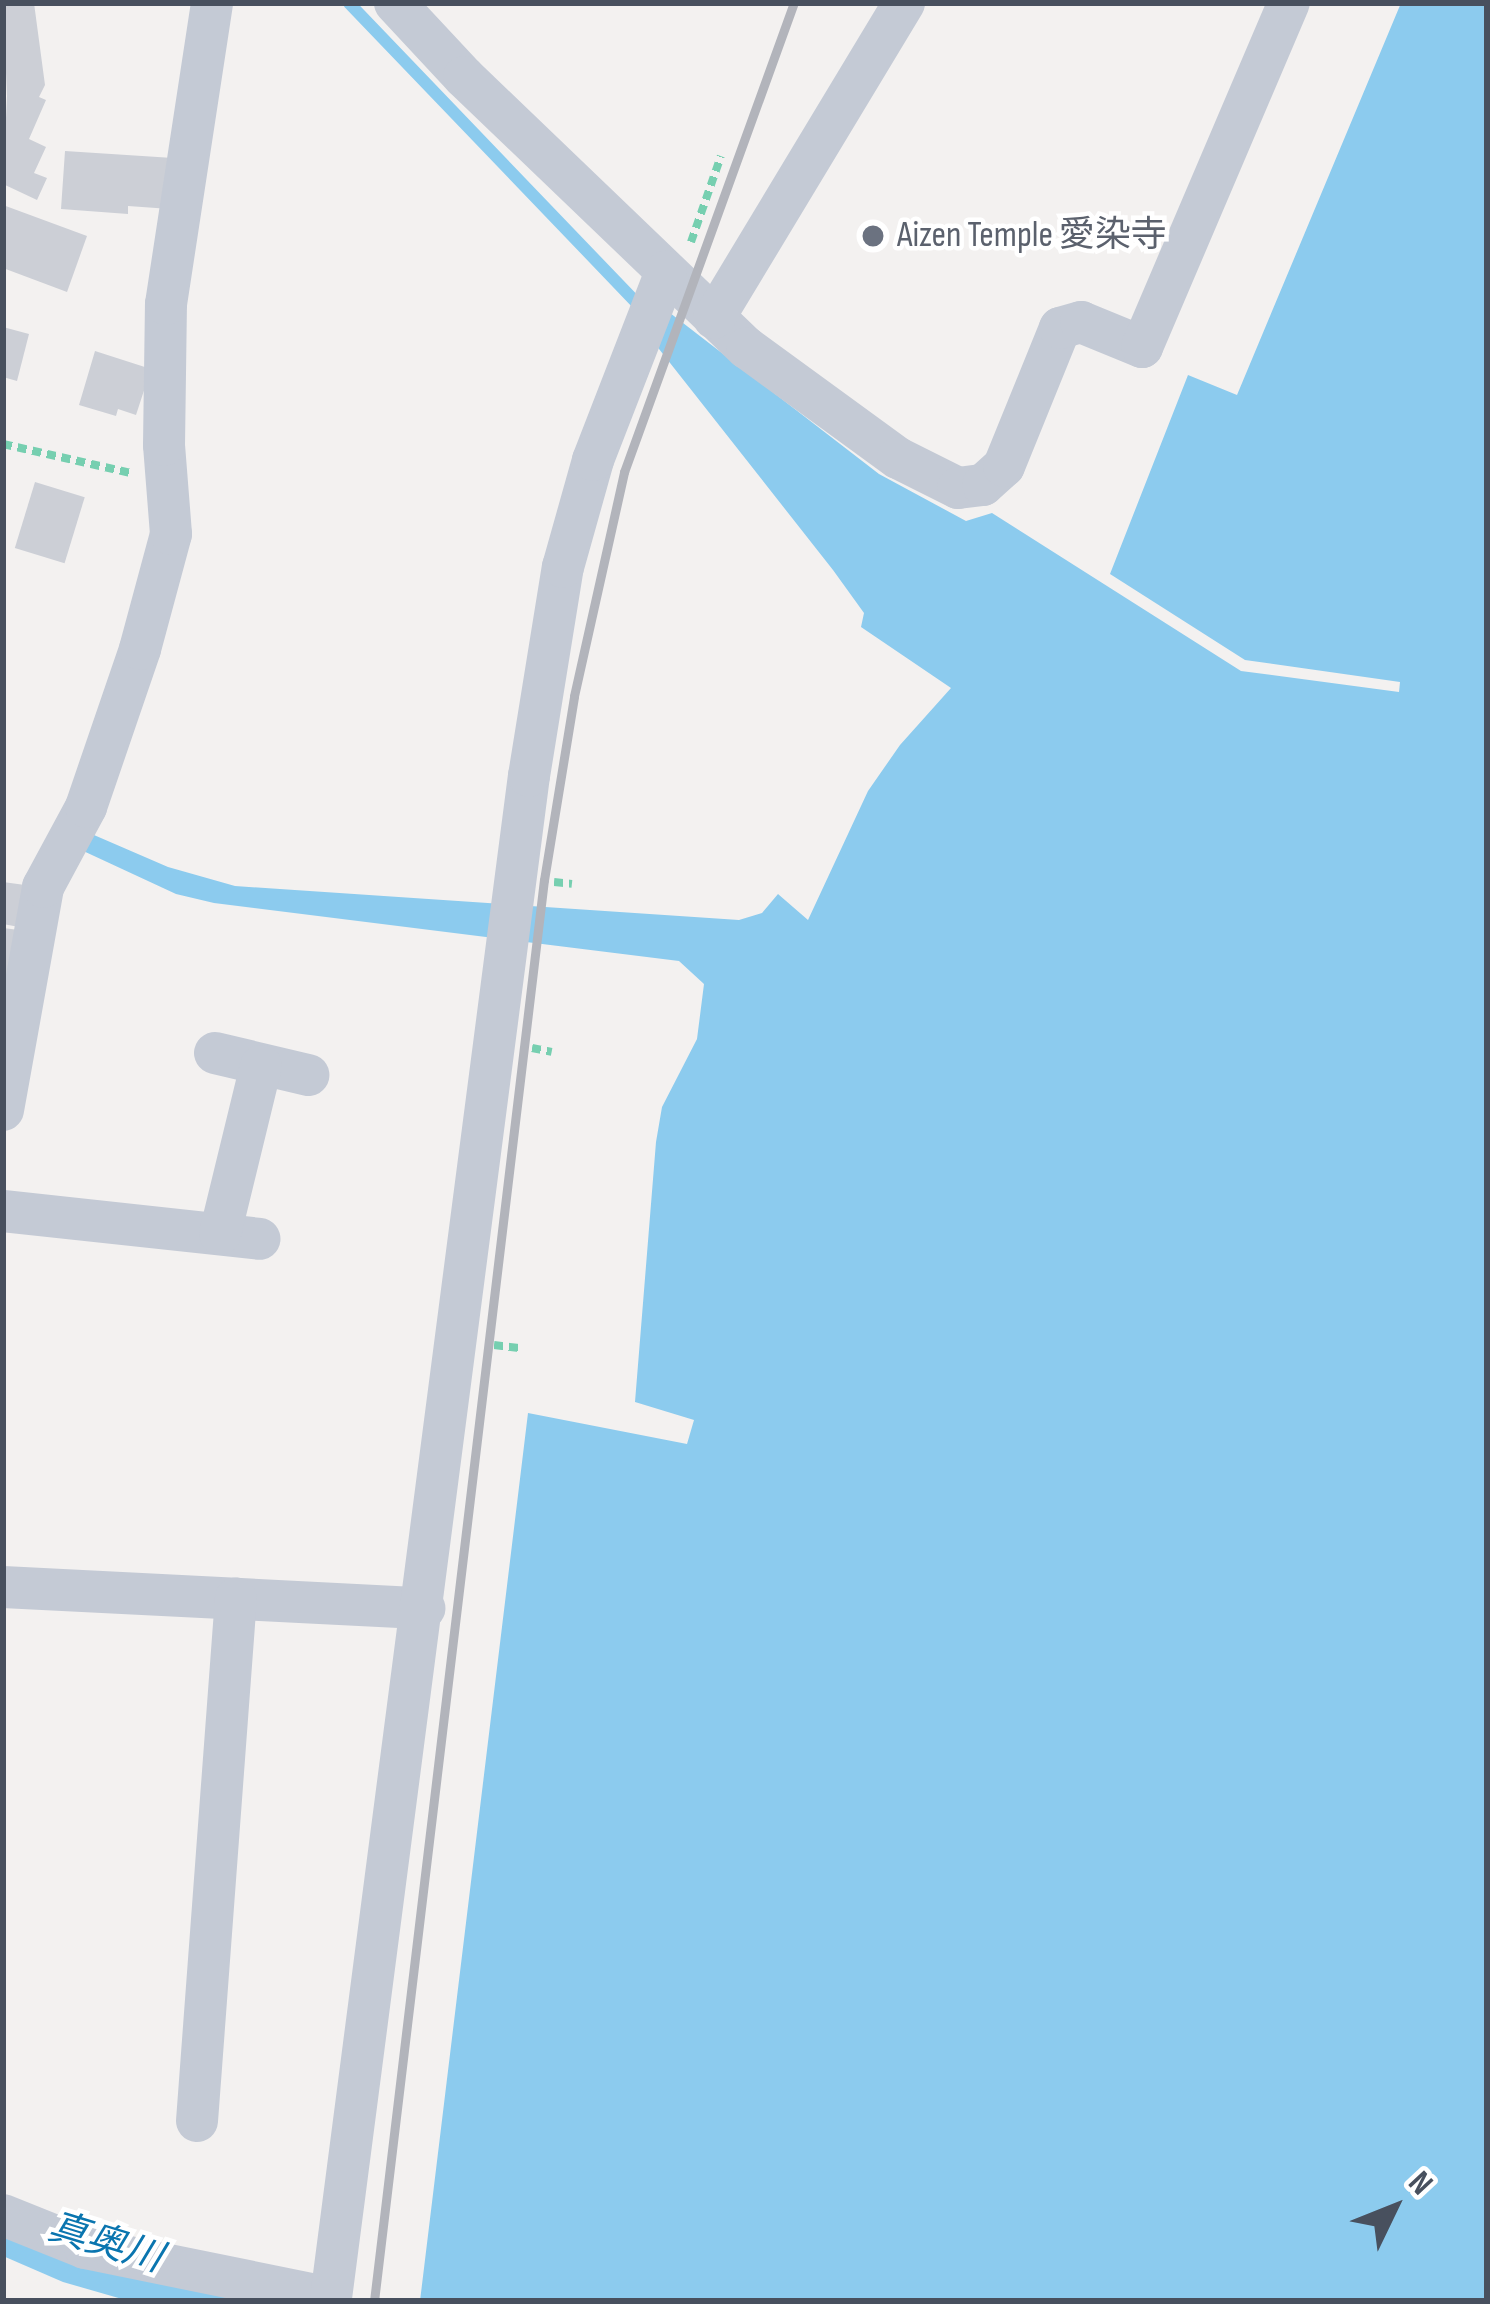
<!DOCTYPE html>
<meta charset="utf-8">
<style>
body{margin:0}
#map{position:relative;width:1490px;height:2304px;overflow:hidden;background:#f3f1f0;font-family:"Sofia Sans Condensed","Noto Sans JP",sans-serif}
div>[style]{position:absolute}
.water>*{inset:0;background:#8ccbee}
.stream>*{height:12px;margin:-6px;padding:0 6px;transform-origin:6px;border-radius:6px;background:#8ccbee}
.building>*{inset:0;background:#cccfd6;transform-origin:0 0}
.path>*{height:8px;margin-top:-4px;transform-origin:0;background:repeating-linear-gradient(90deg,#76cfb0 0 9px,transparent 0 15px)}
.minor>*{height:42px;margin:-21px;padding:0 21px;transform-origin:21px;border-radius:21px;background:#c4cad5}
.rail>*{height:9px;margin:-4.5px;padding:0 4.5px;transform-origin:4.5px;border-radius:4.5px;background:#b2b4bb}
.dots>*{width:33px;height:33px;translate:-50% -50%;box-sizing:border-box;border:6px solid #fff;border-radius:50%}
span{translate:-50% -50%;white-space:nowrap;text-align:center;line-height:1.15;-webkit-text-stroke:9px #fff;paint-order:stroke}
.worship-label{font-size:36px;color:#5b616d}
.left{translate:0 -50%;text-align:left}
.water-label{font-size:39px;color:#0a75af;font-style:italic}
.frame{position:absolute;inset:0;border:6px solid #48505e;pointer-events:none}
.north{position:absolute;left:1334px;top:2148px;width:120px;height:120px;-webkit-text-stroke:9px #fff;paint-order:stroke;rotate:47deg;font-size:33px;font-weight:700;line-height:48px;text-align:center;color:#48505e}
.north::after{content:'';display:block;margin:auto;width:42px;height:54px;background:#48505e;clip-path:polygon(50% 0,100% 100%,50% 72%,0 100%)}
</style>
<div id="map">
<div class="water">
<i style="clip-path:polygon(1401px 3px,1487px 3px,1487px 2301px,420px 2301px,528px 1413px,687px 1444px,694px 1420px,635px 1402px,656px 1142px,662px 1107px,697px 1039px,704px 984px,679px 961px,214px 903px,176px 894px,79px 849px,87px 832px,168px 867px,235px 886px,739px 920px,762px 913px,778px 894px,808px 920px,868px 791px,900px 745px,951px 688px,861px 627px,864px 613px,833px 570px,648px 335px,661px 306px,879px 474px,966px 521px,992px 513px,1241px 671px,1399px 692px,1400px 682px,1245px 660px,1110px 574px,1188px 375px,1237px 395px)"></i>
<i style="clip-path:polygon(3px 2229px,247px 2301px,129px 2301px,63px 2282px,3px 2256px)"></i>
</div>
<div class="stream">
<i style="left:349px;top:3px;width:425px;rotate:46.2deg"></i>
</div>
<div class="building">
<i style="clip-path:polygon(3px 3px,34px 3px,45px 85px,39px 97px,46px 100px,29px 139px,46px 147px,34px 173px,47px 178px,37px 200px,3px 184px,7px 96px)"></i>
<i style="clip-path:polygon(65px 151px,173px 158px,170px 209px,128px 206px,128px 214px,61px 209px)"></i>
<i style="clip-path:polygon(3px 205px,87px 236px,67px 292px,3px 268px)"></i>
<i style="clip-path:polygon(3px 327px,29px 334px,17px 381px,3px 377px)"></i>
<i style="clip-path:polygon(95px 351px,151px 369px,136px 415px,118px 409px,116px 416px,79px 405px)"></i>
<i style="left:35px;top:482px;width:52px;height:69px;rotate:17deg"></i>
<i style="clip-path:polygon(3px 882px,25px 885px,19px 927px,3px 924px)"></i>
<i style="clip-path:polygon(3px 928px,19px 930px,3px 1004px)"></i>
</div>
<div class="path">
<i style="left:691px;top:242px;width:91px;rotate:-70.8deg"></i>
<i style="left:3px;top:444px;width:131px;rotate:12.8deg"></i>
<i style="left:554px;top:882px;width:18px;rotate:6deg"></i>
<i style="left:532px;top:1048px;width:20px;rotate:11deg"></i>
<i style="left:494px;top:1345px;width:25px;rotate:7deg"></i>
</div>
<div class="minor">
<i style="left:395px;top:3px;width:101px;rotate:47deg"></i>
<i style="left:464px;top:77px;width:392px;rotate:43.8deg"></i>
<i style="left:747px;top:348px;width:187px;rotate:36.1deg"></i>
<i style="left:898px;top:458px;width:67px;rotate:26.6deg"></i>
<i style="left:958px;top:488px;width:25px;rotate:-7deg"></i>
<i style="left:983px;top:485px;width:28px;rotate:-42deg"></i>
<i style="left:1004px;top:466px;width:149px;rotate:-67.9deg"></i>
<i style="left:1060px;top:328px;width:22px;rotate:-16deg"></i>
<i style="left:1081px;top:322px;width:66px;rotate:22.3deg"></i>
<i style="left:1142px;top:347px;width:374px;rotate:-66.9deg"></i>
<i style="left:714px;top:318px;width:368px;rotate:-58.9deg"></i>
<i style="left:215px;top:1053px;width:96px;rotate:13.3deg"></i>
<i style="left:3px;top:1110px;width:227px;rotate:-79.8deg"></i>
<i style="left:43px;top:887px;width:91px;rotate:-61.7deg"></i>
<i style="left:86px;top:807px;width:167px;rotate:-71.1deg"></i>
<i style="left:140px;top:649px;width:119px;rotate:-74.9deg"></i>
<i style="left:171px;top:534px;width:89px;rotate:-94.5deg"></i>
<i style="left:164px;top:445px;width:141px;rotate:-89.2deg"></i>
<i style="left:166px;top:304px;width:304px;rotate:-81.3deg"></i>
<i style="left:3px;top:1211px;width:258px;rotate:6.2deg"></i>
<i style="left:220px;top:1234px;width:173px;rotate:-76.3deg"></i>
<i style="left:3px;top:1587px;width:422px;rotate:2.9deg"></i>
<i style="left:197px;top:2121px;width:524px;rotate:-85.74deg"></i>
<i style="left:3px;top:2215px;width:88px;rotate:21.9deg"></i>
<i style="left:85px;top:2248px;width:251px;rotate:11.5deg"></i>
<i style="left:331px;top:2298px;width:1535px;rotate:-82.59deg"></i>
<i style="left:529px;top:776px;width:212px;rotate:-80.8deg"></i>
<i style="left:563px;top:567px;width:111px;rotate:-74.3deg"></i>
<i style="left:593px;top:460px;width:202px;rotate:-68.8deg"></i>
</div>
<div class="rail">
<i style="left:374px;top:2301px;width:1431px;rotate:-83.18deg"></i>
<i style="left:544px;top:880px;width:186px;rotate:-80.7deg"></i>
<i style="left:574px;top:696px;width:230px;rotate:-77.4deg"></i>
<i style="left:624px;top:472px;width:499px;rotate:-70.1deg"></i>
</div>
<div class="dots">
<i style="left:873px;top:236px;background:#6b7280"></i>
</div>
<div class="worship-label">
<span class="left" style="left:897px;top:236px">Aizen Temple 愛染寺</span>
</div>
<div class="water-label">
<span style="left:105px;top:2244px;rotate:17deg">真奥川</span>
</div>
<div class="frame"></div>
<div class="north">N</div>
</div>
